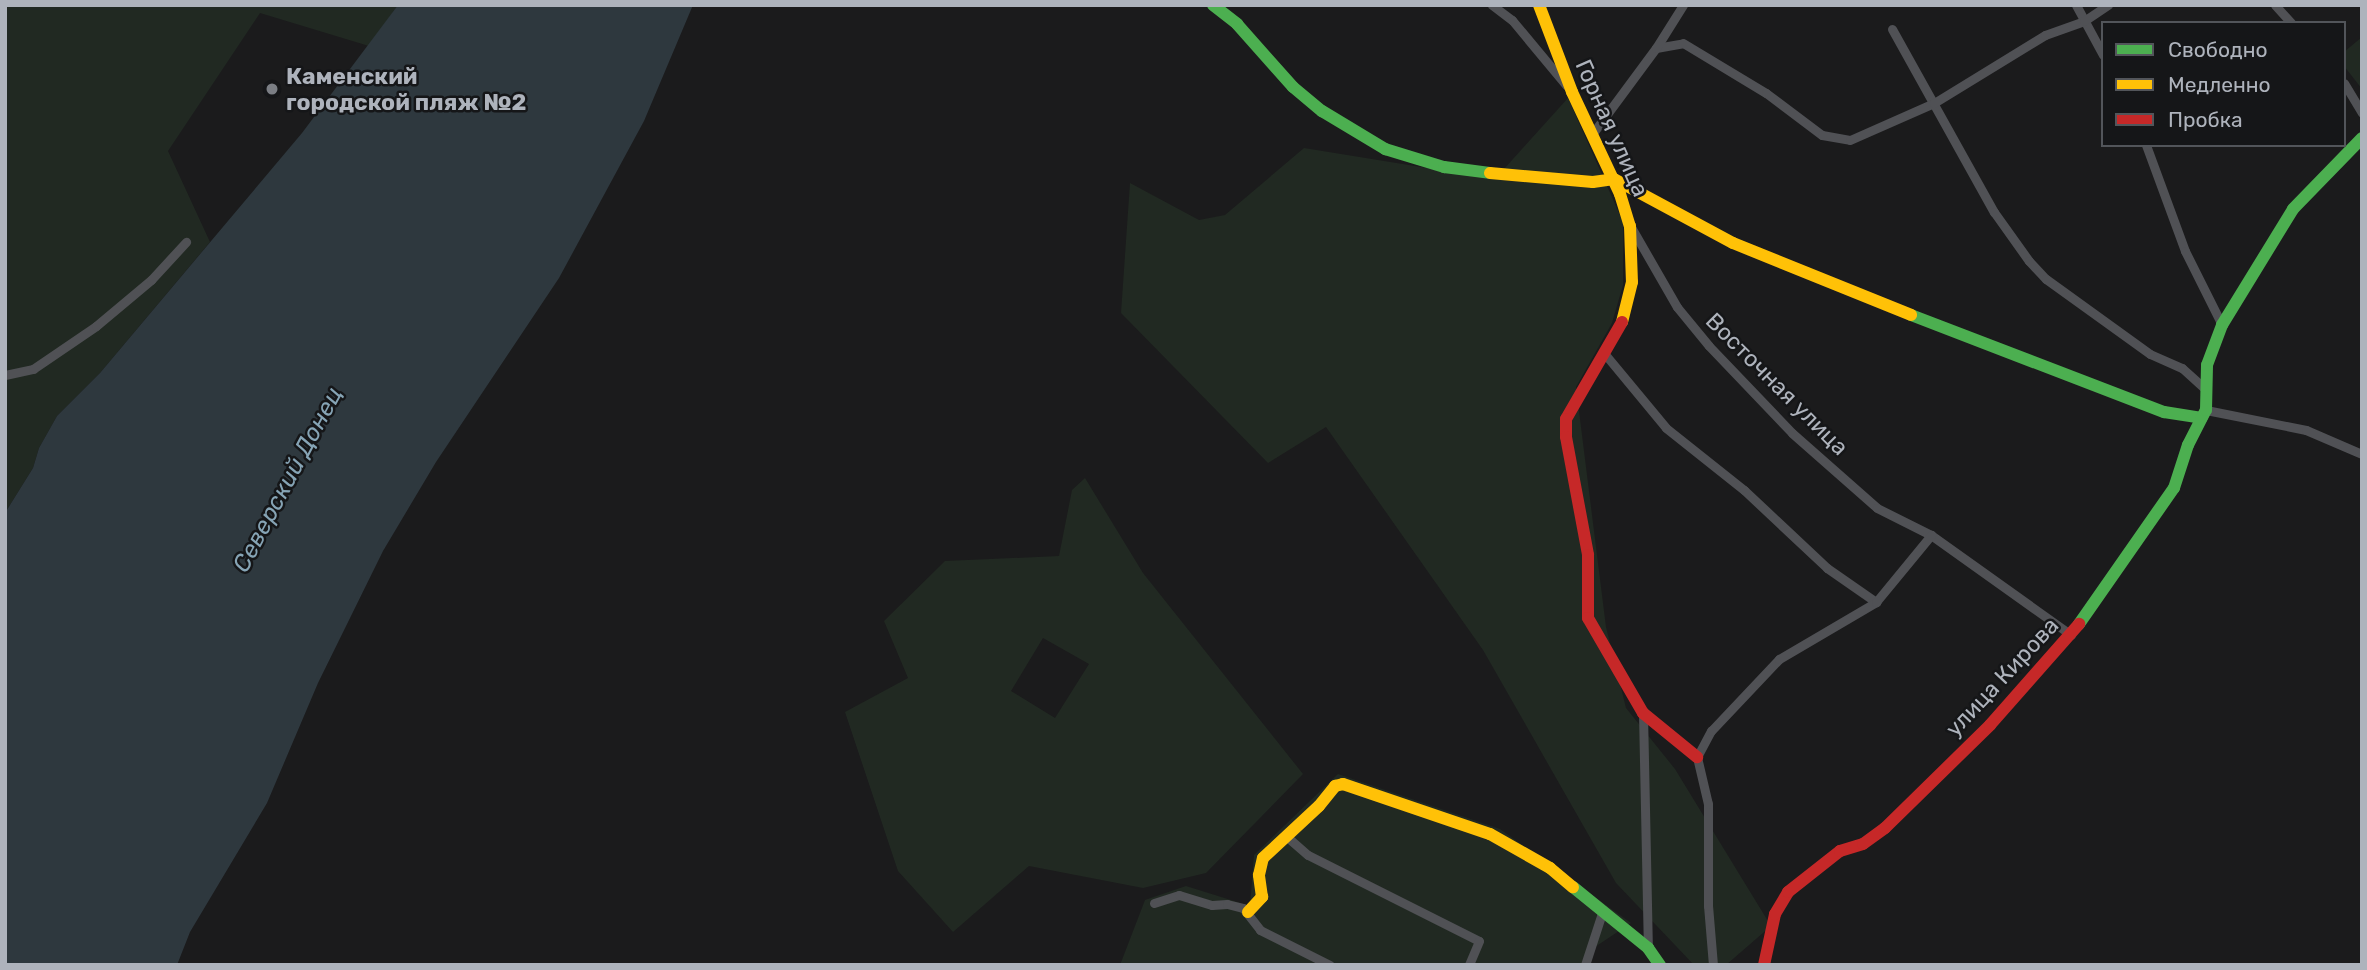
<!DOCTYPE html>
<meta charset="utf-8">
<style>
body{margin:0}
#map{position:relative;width:2367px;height:970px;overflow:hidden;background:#1b1b1c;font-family:Rubik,sans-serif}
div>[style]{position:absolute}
.green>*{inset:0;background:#212922}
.water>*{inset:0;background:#2e383e}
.street>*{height:9px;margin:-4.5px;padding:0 4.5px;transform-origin:4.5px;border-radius:4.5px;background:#505155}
.fast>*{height:12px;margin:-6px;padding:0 6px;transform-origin:6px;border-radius:6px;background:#4caf50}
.slow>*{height:12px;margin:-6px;padding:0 6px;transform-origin:6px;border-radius:6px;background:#ffc107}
.jam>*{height:12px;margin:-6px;padding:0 6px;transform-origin:6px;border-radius:6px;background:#c62828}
.dots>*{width:19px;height:19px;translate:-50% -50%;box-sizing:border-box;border:4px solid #151618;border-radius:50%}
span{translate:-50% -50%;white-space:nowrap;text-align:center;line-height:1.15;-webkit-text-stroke:5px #151618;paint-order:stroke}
.poi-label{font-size:23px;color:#aeb3bc;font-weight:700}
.left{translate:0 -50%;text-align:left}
.street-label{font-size:23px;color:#aeb3bc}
.water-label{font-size:24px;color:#86a4b5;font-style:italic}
.frame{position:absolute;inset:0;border:7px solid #aeb3bc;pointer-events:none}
.legend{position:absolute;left:2101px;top:21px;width:245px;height:126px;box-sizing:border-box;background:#151618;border:2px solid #52555a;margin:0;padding:9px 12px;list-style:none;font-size:21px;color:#aeb3bc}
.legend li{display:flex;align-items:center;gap:14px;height:35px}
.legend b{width:35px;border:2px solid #52555a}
</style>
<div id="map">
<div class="green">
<i style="clip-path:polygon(5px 5px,398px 5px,369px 46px,260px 13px,168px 151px,210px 242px,100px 373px,57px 416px,39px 448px,33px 468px,5px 513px)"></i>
<i style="clip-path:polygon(2362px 37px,2362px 89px,2344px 66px,2344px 52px)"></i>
<i style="clip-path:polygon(1568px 98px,1623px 222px,1623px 285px,1612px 323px,1576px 387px,1606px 627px,1626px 708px,1675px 769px,1771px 926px,1726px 965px,1694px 965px,1616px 883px,1483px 650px,1326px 427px,1268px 463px,1121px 313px,1130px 183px,1199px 220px,1225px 215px,1304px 148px,1495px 179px)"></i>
<i style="clip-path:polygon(evenodd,1085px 478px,1143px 573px,1303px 774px,1206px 873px,1143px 888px,1029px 866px,953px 932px,898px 871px,845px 712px,908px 678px,884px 621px,945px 561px,1059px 556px,1072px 490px,1085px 478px,1043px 638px,1089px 664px,1055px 718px,1011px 691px,1043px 638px)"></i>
<i style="clip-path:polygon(1338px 774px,1500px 829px,1631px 923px,1589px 951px,1583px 965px,1120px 965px,1145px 900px,1186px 886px,1250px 906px,1254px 855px)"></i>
</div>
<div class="water">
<i style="clip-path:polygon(398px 5px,693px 5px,644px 121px,559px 278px,436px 462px,383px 551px,318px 683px,267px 803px,190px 932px,177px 965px,5px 965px,5px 513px,33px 468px,39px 448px,57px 416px,100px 373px,185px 272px,302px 133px)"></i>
</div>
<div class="street">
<i style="left:1492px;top:5px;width:25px;rotate:37deg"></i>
<i style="left:1512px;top:20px;width:85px;rotate:50.3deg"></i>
<i style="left:2076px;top:5px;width:57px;rotate:61.6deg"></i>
<i style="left:2275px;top:5px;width:24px;rotate:48deg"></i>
<i style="left:1892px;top:29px;width:210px;rotate:60.9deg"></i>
<i style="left:1994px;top:212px;width:60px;rotate:54.5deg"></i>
<i style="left:2029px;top:261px;width:25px;rotate:47deg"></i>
<i style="left:2046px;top:279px;width:128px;rotate:35.8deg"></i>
<i style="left:2150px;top:354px;width:35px;rotate:24deg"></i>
<i style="left:2182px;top:368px;width:30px;rotate:42deg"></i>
<i style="left:1656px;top:48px;width:27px;rotate:-10deg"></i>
<i style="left:1683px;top:43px;width:97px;rotate:31.1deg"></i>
<i style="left:1766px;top:93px;width:70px;rotate:36.9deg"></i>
<i style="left:1822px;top:135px;width:28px;rotate:10deg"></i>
<i style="left:1850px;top:140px;width:92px;rotate:-23.8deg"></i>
<i style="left:1934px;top:103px;width:130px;rotate:-31.5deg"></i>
<i style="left:2045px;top:35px;width:41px;rotate:-19.7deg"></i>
<i style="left:2084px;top:21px;width:29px;rotate:-34deg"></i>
<i style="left:2344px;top:83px;width:35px;rotate:59deg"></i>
<i style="left:1593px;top:133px;width:106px;rotate:-53.5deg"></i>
<i style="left:1656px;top:48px;width:51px;rotate:-57.9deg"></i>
<i style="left:2146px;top:145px;width:113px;rotate:69.8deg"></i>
<i style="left:2185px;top:251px;width:83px;rotate:63.4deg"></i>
<i style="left:1631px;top:227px;width:92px;rotate:60.1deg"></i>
<i style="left:1677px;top:307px;width:50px;rotate:50.6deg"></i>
<i style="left:1709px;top:346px;width:120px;rotate:46.3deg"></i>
<i style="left:1792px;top:433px;width:113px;rotate:41.4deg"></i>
<i style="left:1877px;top:508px;width:60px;rotate:26.6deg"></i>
<i style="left:1931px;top:535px;width:172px;rotate:35.5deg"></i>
<i style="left:1604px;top:353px;width:97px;rotate:50.4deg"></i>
<i style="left:1666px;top:428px;width:100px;rotate:38.5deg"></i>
<i style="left:1744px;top:490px;width:114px;rotate:43.2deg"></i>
<i style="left:1827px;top:568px;width:60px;rotate:34.8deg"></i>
<i style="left:5px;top:375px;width:29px;rotate:-12deg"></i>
<i style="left:33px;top:369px;width:76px;rotate:-34.3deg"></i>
<i style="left:96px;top:326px;width:72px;rotate:-39.9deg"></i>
<i style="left:151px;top:280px;width:52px;rotate:-47.4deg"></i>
<i style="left:2206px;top:410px;width:102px;rotate:11.3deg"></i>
<i style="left:2306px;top:430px;width:61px;rotate:23.2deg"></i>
<i style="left:1643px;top:713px;width:235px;rotate:88.8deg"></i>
<i style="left:1286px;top:836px;width:29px;rotate:41deg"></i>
<i style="left:1308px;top:855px;width:191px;rotate:26.7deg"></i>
<i style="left:1479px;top:941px;width:26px;rotate:113deg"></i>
<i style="left:1154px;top:903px;width:26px;rotate:-18deg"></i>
<i style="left:1179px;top:895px;width:34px;rotate:17deg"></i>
<i style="left:1212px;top:905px;width:15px;rotate:-4deg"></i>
<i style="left:1227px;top:904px;width:16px;rotate:14deg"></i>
<i style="left:1243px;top:908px;width:28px;rotate:52deg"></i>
<i style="left:1260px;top:930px;width:78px;rotate:26.6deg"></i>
<i style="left:1585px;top:965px;width:58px;rotate:-71.9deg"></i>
<i style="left:1713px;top:965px;width:59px;rotate:-94.8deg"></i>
<i style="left:1708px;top:906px;width:102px;rotate:-90deg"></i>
<i style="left:1708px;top:804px;width:48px;rotate:-103.2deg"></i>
<i style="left:1697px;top:757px;width:30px;rotate:-62deg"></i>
<i style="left:1711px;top:731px;width:99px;rotate:-46.6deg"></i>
<i style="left:1779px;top:659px;width:113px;rotate:-30.4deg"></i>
<i style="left:1876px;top:602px;width:87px;rotate:-50.6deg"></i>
</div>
<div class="fast">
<i style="left:1213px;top:5px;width:31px;rotate:38deg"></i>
<i style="left:1237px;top:24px;width:84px;rotate:48.4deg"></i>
<i style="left:1293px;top:87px;width:38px;rotate:40deg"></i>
<i style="left:1322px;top:111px;width:74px;rotate:31.1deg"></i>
<i style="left:1385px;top:149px;width:62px;rotate:17deg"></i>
<i style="left:1444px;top:167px;width:46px;rotate:7.4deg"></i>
<i style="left:1911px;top:315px;width:271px;rotate:21deg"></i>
<i style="left:2164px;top:412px;width:38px;rotate:9deg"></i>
<i style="left:2079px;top:624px;width:166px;rotate:-55.1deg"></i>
<i style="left:2174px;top:488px;width:45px;rotate:-72deg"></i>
<i style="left:2188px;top:445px;width:39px;rotate:-63deg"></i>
<i style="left:2206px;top:410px;width:45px;rotate:-88.7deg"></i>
<i style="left:2207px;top:365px;width:43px;rotate:-69.4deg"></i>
<i style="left:2222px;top:325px;width:136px;rotate:-58.5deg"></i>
<i style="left:2293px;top:209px;width:99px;rotate:-45.8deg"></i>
<i style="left:1573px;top:887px;width:97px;rotate:39.1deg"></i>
<i style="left:1648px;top:948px;width:21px;rotate:55deg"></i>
</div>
<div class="slow">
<i style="left:1539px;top:5px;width:93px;rotate:69.2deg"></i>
<i style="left:1572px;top:92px;width:113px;rotate:64.8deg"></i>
<i style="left:1620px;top:194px;width:34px;rotate:73deg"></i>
<i style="left:1630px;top:226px;width:56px;rotate:88deg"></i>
<i style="left:1632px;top:282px;width:41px;rotate:104deg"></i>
<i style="left:1490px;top:173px;width:103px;rotate:5deg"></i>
<i style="left:1593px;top:182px;width:21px;rotate:-8deg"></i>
<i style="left:1614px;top:179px;width:135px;rotate:28.3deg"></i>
<i style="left:1733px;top:243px;width:192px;rotate:22deg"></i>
<i style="left:1248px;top:912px;width:21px;rotate:-47deg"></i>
<i style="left:1262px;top:897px;width:22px;rotate:-98deg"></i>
<i style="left:1259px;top:875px;width:17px;rotate:-77deg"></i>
<i style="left:1263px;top:858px;width:76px;rotate:-42.9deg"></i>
<i style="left:1319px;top:806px;width:26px;rotate:-51deg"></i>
<i style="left:1335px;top:786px;width:8px;rotate:-14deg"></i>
<i style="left:1343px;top:784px;width:155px;rotate:18.8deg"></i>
<i style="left:1490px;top:834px;width:69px;rotate:29.5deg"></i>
<i style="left:1550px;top:868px;width:30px;rotate:40deg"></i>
</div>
<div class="jam">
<i style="left:1622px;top:322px;width:112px;rotate:120deg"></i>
<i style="left:1566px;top:419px;width:18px;rotate:90deg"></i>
<i style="left:1566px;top:437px;width:120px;rotate:79.4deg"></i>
<i style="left:1588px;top:555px;width:63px;rotate:90deg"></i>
<i style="left:1588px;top:618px;width:110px;rotate:59.9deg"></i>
<i style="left:1643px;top:713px;width:70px;rotate:39.2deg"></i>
<i style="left:1764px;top:965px;width:52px;rotate:-77.8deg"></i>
<i style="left:1775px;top:914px;width:26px;rotate:-59deg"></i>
<i style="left:1788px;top:892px;width:66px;rotate:-38.3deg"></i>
<i style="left:1840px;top:851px;width:24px;rotate:-17deg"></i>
<i style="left:1863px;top:844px;width:27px;rotate:-36deg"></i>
<i style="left:1885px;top:828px;width:147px;rotate:-44.4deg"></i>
<i style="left:1990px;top:725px;width:135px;rotate:-48.6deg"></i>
</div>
<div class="dots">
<i style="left:272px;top:89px;background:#7b7e84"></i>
</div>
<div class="poi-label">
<span class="left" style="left:286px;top:89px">Каменский<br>городской пляж №2</span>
</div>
<div class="street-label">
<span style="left:1612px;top:128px;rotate:66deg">Горная улица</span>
<span style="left:1777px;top:384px;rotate:45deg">Восточная улица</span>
<span style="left:2002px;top:677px;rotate:-47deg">улица Кирова</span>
</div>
<div class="water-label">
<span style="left:288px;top:480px;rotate:-62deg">Северский Донец</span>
</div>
<div class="frame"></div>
<ul class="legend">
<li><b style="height:9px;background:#4caf50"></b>Свободно</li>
<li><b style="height:9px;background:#ffc107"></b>Медленно</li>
<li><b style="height:9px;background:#c62828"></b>Пробка</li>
</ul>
</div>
